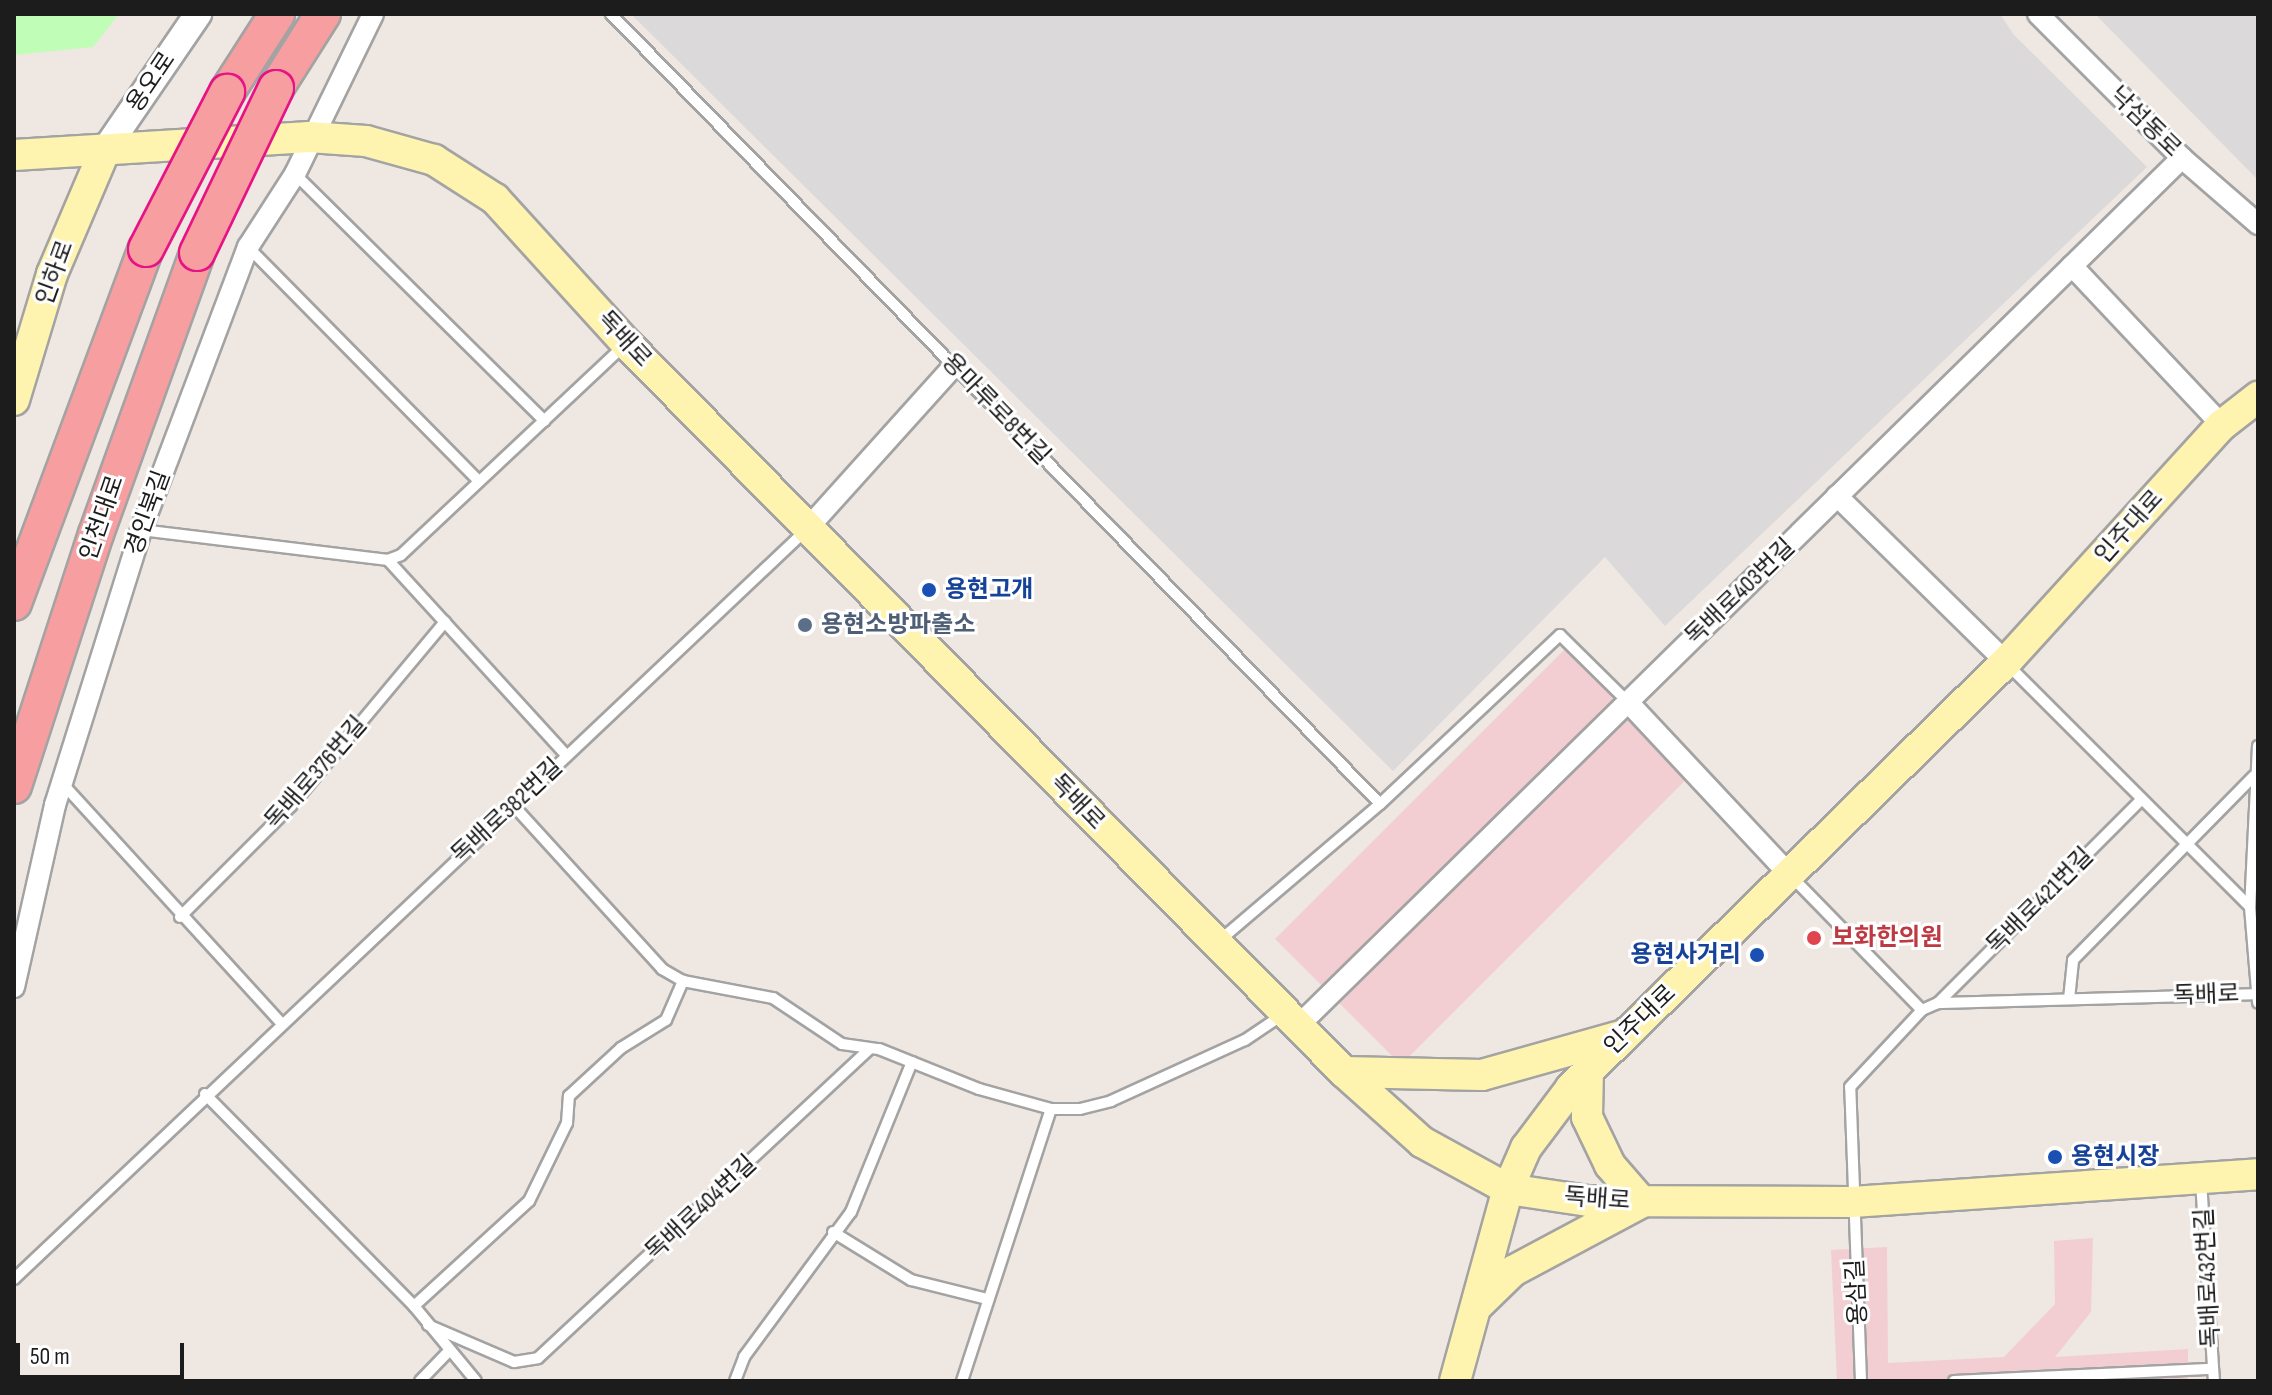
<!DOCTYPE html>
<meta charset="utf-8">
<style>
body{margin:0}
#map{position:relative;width:2272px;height:1395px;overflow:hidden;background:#efe7e1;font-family:"Sofia Sans Condensed","Noto Sans KR",sans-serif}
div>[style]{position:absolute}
.residential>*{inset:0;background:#dbd9d9}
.commercial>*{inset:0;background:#f2ced3;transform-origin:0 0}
.park>*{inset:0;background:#c0feb8}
.roads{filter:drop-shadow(2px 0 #a3a3a3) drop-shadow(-2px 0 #a3a3a3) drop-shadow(0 2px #a3a3a3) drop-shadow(0 -2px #a3a3a3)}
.service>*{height:10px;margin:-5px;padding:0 5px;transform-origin:5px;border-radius:5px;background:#fff}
.minor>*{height:20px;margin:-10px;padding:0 10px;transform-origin:10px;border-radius:10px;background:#fff}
.tertiary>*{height:26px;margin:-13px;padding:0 13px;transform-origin:13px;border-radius:13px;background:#fff}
.secondary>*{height:30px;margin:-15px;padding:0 15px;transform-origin:15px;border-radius:15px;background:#fff4af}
.trunk>*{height:34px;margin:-17px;padding:0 17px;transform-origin:17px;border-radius:17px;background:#f69ea0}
.bridges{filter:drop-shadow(2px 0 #e71385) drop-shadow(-2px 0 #e71385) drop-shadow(0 2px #e71385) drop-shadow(0 -2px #e71385)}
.trunk-bridge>*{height:34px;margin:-17px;padding:0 17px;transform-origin:17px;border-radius:17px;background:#f69ea0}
.dots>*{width:22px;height:22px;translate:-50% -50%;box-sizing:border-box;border:4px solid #fff;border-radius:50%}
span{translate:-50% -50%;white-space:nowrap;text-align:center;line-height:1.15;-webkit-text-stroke:6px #fff;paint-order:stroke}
.street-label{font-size:24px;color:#1c1c1c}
.transit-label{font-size:24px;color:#164399;font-weight:700}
.left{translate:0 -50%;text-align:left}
.right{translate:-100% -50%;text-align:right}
.service-label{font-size:24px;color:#4e5e75;font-weight:700}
.health-label{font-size:24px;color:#be3a42;font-weight:700}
.frame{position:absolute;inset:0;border:16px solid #1c1c1c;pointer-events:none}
.scale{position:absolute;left:16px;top:1343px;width:168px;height:36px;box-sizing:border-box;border:4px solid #1c1c1c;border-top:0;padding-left:10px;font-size:24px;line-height:28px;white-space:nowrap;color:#1c1c1c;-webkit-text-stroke:6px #fff;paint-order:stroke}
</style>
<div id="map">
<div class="residential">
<i style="clip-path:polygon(631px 14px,2000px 14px,2014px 35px,2147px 167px,1665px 626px,1605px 557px,1393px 771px)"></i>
<i style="clip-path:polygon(2096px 14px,2258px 14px,2258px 180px,2098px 17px)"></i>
</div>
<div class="commercial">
<i style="left:1565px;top:649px;width:178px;height:410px;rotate:45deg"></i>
<i style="clip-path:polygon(2093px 1238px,2091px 1312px,2055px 1357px,2188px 1349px,2188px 1381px,1837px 1381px,1831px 1250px,1887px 1247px,1888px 1363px,2004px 1357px,2055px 1304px,2054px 1241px)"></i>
</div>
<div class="park">
<i style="clip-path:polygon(14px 14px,119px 14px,93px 47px,14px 55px)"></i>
</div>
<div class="roads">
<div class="service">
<i style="left:611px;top:14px;width:1102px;rotate:45.77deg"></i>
<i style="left:295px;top:174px;width:351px;rotate:44.7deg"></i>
<i style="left:248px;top:247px;width:329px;rotate:45.4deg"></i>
<i style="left:141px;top:530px;width:249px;rotate:6.9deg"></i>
<i style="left:388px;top:560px;width:14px;rotate:-21deg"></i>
<i style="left:401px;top:555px;width:307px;rotate:-43.2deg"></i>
<i style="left:388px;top:560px;width:264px;rotate:47.6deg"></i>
<i style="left:2008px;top:665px;width:342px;rotate:45deg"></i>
<i style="left:2258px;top:746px;width:161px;rotate:92.8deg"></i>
<i style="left:2250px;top:907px;width:96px;rotate:85.2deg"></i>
<i style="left:62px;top:783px;width:325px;rotate:47.6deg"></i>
<i style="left:513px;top:805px;width:222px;rotate:47.7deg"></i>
<i style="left:662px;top:969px;width:24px;rotate:30deg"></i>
<i style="left:683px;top:981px;width:92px;rotate:10.7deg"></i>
<i style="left:773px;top:998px;width:83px;rotate:33.7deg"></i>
<i style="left:842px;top:1044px;width:37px;rotate:8deg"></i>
<i style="left:879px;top:1049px;width:108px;rotate:21.8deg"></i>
<i style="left:979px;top:1089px;width:75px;rotate:15.5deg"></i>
<i style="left:1051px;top:1109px;width:29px"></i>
<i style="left:1080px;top:1109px;width:32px;rotate:-14deg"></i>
<i style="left:1111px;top:1101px;width:147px;rotate:-24.5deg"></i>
<i style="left:1245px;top:1040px;width:45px;rotate:-34deg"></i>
<i style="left:1792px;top:877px;width:186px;rotate:45.7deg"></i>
<i style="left:180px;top:917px;width:157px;rotate:-45deg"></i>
<i style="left:291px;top:806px;width:240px;rotate:-50.1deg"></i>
<i style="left:1219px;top:941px;width:211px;rotate:-40.4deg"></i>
<i style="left:1380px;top:804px;width:247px;rotate:-43.2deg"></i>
<i style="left:1560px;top:635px;width:95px;rotate:44.6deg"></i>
<i style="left:2069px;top:999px;width:39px;rotate:-84deg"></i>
<i style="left:2073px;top:960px;width:258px;rotate:-45.5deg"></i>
<i style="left:1938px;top:1003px;width:319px;rotate:-1.6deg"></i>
<i style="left:205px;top:1094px;width:298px;rotate:45.4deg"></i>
<i style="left:414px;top:1306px;width:97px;rotate:50.4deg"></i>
<i style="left:2201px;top:1181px;width:200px;rotate:86.3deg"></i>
<i style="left:833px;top:1232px;width:92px;rotate:31.6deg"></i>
<i style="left:911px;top:1280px;width:78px;rotate:14deg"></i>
<i style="left:14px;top:1279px;width:1090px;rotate:-43.4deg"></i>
<i style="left:414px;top:1306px;width:156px;rotate:-42.4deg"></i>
<i style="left:529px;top:1201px;width:87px;rotate:-64deg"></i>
<i style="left:567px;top:1123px;width:27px;rotate:-86deg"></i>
<i style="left:569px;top:1096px;width:71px;rotate:-42.7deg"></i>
<i style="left:621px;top:1048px;width:53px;rotate:-31.9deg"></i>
<i style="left:666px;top:1020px;width:43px;rotate:-66.4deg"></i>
<i style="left:428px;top:1325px;width:94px;rotate:23.3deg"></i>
<i style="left:514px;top:1362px;width:24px;rotate:-9deg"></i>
<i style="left:538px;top:1358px;width:453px;rotate:-43deg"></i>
<i style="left:420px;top:1381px;width:42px;rotate:-46deg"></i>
<i style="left:735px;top:1381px;width:26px;rotate:-69deg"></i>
<i style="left:744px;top:1357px;width:180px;rotate:-53.6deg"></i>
<i style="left:851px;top:1212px;width:162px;rotate:-67.9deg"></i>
<i style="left:962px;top:1381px;width:286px;rotate:-71.9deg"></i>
<i style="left:1861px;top:1381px;width:294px;rotate:-92.1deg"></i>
<i style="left:1850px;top:1087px;width:105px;rotate:-46.9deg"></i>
<i style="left:1922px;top:1010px;width:17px;rotate:-24deg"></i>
<i style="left:1938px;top:1003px;width:288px;rotate:-45deg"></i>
<i style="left:1954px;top:1381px;width:259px;rotate:-2.7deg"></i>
</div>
<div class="minor">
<i style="left:2038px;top:14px;width:204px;rotate:45deg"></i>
<i style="left:2182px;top:158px;width:101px;rotate:41deg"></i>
<i style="left:2072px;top:266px;width:219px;rotate:46.7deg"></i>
<i style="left:1837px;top:496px;width:237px;rotate:44.5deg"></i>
<i style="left:808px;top:528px;width:218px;rotate:-48deg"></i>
<i style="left:1628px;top:702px;width:236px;rotate:46.9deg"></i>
<i style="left:14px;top:987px;width:187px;rotate:-77.3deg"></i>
<i style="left:55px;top:805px;width:288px;rotate:-72.6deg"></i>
<i style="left:141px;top:530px;width:303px;rotate:-69.3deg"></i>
<i style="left:248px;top:247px;width:87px;rotate:-57.2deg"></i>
<i style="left:295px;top:174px;width:178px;rotate:-64deg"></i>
<i style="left:1298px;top:1026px;width:1239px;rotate:-44.48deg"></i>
</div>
<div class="tertiary">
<i style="left:105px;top:150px;width:165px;rotate:-55.6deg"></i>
</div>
<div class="secondary">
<i style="left:14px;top:155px;width:296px;rotate:-3.5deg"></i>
<i style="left:309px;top:137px;width:57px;rotate:4deg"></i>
<i style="left:366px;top:141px;width:71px;rotate:15.6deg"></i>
<i style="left:434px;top:160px;width:72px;rotate:32.6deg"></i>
<i style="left:495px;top:199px;width:196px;rotate:47.7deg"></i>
<i style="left:627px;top:344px;width:1022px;rotate:45.44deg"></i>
<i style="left:1344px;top:1072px;width:105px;rotate:41.9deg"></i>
<i style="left:1422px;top:1142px;width:98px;rotate:28.7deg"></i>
<i style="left:1508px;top:1189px;width:81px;rotate:8.5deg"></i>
<i style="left:1588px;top:1201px;width:264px;rotate:0.2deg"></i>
<i style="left:1852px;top:1202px;width:407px;rotate:-3.9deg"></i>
<i style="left:14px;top:400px;width:132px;rotate:-73.2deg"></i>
<i style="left:52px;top:274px;width:135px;rotate:-66.9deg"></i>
<i style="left:1344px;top:1072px;width:138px;rotate:1.2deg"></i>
<i style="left:1482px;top:1075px;width:148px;rotate:-15.7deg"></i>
<i style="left:1476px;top:1307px;width:52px;rotate:-44.2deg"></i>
<i style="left:1513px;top:1271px;width:146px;rotate:-28.1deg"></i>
<i style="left:1642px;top:1202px;width:49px;rotate:-130.9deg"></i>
<i style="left:1610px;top:1165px;width:53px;rotate:-115.6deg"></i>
<i style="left:1587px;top:1117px;width:46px;rotate:-88.8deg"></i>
<i style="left:1455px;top:1381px;width:199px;rotate:-74.6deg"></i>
<i style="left:1508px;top:1189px;width:45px;rotate:-66.3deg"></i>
<i style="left:1526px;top:1148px;width:75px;rotate:-53.1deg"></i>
<i style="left:1571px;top:1088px;width:609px;rotate:-44.4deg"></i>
<i style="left:2006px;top:662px;width:321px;rotate:-47.7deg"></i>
<i style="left:2222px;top:425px;width:46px;rotate:-37.9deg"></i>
</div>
<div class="trunk">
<i style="left:276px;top:88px;width:88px;rotate:-57.6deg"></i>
<i style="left:227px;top:92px;width:93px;rotate:-57.3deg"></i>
<i style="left:14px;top:603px;width:378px;rotate:-69.6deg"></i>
<i style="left:14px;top:786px;width:265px;rotate:-72deg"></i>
<i style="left:96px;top:534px;width:299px;rotate:-70.2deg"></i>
</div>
</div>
<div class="bridges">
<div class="trunk-bridge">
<i style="left:146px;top:249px;width:177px;rotate:-62.7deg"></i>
<i style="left:197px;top:253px;width:183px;rotate:-64.4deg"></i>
</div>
</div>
<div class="dots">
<i style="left:929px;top:590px;background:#1a4fb4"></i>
<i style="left:805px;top:625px;background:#5c6f8a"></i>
<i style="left:1814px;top:938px;background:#e0444e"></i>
<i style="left:1757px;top:955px;background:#1a4fb4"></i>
<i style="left:2055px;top:1157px;background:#1a4fb4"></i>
</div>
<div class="street-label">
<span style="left:151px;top:82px;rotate:-56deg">용오로</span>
<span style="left:2145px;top:122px;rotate:44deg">낙섬동로</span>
<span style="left:55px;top:273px;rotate:-70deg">인하로</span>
<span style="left:624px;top:339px;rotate:47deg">독배로</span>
<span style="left:996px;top:409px;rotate:46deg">용마루로8번길</span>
<span style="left:148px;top:513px;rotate:-70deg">경인북길</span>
<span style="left:102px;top:518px;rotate:-71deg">인천대로</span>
<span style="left:2129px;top:527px;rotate:-48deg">인주대로</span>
<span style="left:1740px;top:592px;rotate:-44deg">독배로403번길</span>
<span style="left:316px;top:773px;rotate:-49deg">독배로376번길</span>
<span style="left:1077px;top:802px;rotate:46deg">독배로</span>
<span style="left:507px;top:811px;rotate:-43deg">독배로382번길</span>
<span style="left:2040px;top:901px;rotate:-45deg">독배로421번길</span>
<span style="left:2206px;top:995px;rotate:-2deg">독배로</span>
<span style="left:1640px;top:1020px;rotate:-44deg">인주대로</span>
<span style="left:1597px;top:1199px;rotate:4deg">독배로</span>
<span style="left:701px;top:1208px;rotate:-43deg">독배로404번길</span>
<span style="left:2208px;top:1278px;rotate:-93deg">독배로432번길</span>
<span style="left:1857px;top:1292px;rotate:-93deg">용삼길</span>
</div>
<div class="transit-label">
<span class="left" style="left:945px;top:590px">용현고개</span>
<span class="right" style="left:1741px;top:955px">용현사거리</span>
<span class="left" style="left:2071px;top:1157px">용현시장</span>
</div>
<div class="service-label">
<span class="left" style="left:821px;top:625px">용현소방파출소</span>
</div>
<div class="health-label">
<span class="left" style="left:1832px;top:938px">보화한의원</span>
</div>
<div class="frame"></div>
<div class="scale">50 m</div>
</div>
